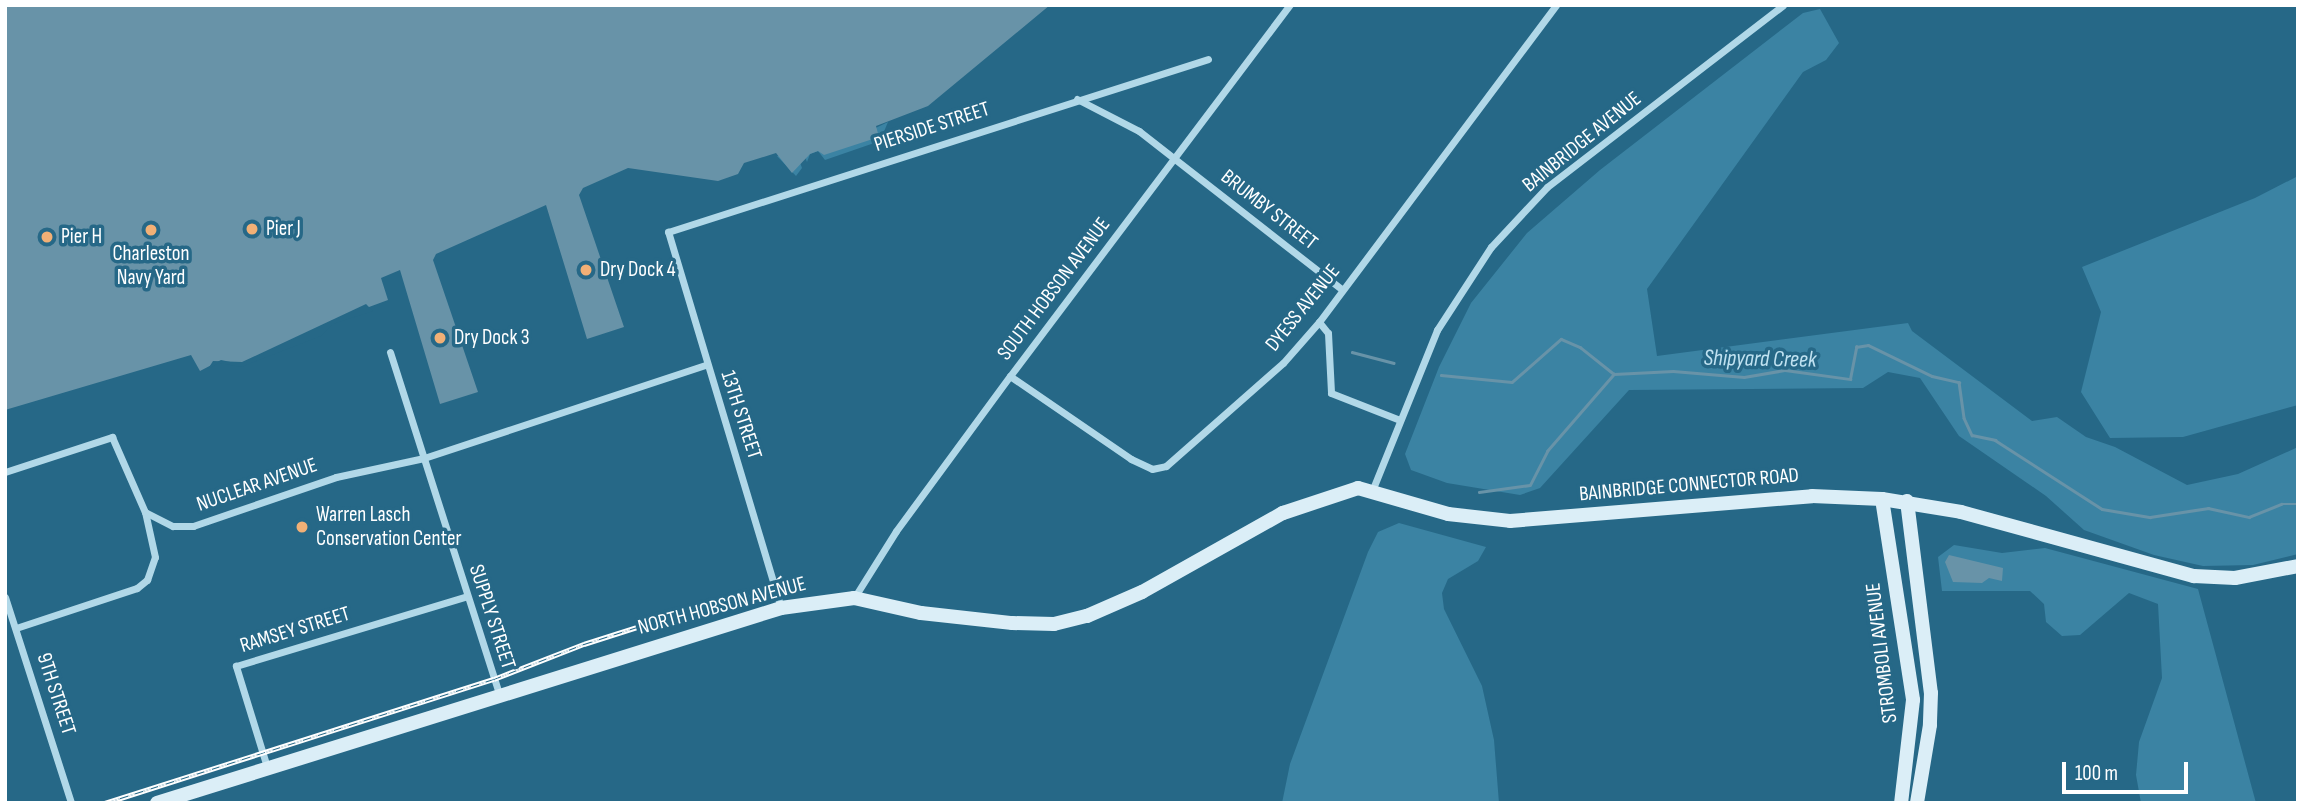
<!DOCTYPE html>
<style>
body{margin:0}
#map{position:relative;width:2303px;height:808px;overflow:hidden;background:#266887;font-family:"Sofia Sans Condensed",sans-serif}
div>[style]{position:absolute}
.green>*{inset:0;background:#3b83a3}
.water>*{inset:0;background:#6893a8}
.pier>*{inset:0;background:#266887}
.stream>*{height:2.5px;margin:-1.25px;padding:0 1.25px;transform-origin:1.25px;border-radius:1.25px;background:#6893a8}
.street>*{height:7px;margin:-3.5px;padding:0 3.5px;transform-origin:3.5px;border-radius:3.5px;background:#b1d8e8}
.secondary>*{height:14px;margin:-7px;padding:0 7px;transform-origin:7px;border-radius:7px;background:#dbeef7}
.rail>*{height:5px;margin-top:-2.5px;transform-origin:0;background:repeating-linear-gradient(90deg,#266887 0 8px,#fff 0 16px);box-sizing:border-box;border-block:2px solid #fff}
.dots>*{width:19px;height:19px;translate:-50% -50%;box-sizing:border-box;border:4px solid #266887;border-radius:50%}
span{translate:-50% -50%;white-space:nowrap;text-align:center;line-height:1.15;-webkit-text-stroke:7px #266887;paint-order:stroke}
.street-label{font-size:21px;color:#fff}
.poi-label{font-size:21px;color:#fff}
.left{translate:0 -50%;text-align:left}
.water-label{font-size:23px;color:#c0e2f1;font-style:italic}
.frame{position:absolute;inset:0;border:7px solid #fff;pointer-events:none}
.scale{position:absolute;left:2062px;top:762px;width:126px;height:32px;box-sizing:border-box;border:4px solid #fff;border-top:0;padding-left:9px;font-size:21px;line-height:24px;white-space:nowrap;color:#fff;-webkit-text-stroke:5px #266887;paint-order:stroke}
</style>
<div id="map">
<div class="green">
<i style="clip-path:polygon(1820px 9px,1839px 43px,1826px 60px,1803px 72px,1647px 289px,1657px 356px,1908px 323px,1912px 331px,2032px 421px,2057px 417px,2086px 437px,2115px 447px,2187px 485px,2238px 474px,2298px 447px,2298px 554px,2253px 565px,2203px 566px,2154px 555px,2084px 530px,2046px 496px,1959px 436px,1920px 378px,1888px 372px,1863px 388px,1629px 390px,1540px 488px,1520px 495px,1447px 483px,1411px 470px,1405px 454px,1439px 367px,1471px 303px,1527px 233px,1600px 170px,1803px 13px)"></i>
<i style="clip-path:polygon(888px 122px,880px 141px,825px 160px,818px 151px,810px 154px,807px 162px,803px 152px,797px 154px,802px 168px,796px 176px,777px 156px,855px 138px)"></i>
<i style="clip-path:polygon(2298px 176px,2298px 405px,2183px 437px,2110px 438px,2081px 392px,2101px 312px,2082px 267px,2255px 198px)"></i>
<i style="clip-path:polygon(1399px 523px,1486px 547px,1478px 561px,1448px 579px,1442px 593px,1444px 609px,1482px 686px,1494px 740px,1499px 803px,1282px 803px,1290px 764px,1368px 552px,1378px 532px)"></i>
<i style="clip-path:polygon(1954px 545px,2002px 553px,2045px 548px,2198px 589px,2256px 803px,2141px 803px,2136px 775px,2139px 742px,2162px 678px,2158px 604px,2129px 593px,2080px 635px,2062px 636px,2046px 622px,2044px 604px,2030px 591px,1942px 591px,1938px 557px)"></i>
</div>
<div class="water">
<i style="clip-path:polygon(5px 5px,1050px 5px,928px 106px,876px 126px,879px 137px,824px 155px,818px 151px,810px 154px,792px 173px,776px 153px,744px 163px,738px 174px,718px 181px,628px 168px,583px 188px,579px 195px,624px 327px,587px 339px,546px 205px,436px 254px,433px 260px,478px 392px,440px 404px,400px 270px,381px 278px,388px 300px,331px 321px,320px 333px,240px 364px,221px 360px,200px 371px,191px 355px,5px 410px)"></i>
<i style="clip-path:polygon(1949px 555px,2003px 568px,2002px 581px,1989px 578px,1982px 583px,1953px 582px,1945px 562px)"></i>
</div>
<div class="pier">
<i style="clip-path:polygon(366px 304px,373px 311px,333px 324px,321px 336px,241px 367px,219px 363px,208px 369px,213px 361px,242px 362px)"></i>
</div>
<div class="stream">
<i style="left:1352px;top:352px;width:43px;rotate:14.7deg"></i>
<i style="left:1441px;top:375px;width:71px;rotate:5.6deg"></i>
<i style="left:1512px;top:382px;width:65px;rotate:-41.3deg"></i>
<i style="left:1561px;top:339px;width:21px;rotate:23deg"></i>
<i style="left:1580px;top:347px;width:43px;rotate:38.5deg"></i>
<i style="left:1614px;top:374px;width:59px;rotate:-2.9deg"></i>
<i style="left:1673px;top:371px;width:71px;rotate:4.8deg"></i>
<i style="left:1744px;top:377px;width:42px;rotate:-9.7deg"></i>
<i style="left:1785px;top:370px;width:66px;rotate:7.9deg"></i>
<i style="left:1850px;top:379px;width:33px;rotate:-79deg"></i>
<i style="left:1856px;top:347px;width:12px;rotate:-9deg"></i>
<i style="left:1868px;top:345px;width:71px;rotate:25.8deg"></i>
<i style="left:1932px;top:376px;width:28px;rotate:13deg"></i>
<i style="left:1959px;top:382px;width:36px;rotate:82deg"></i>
<i style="left:1964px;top:418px;width:19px;rotate:65deg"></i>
<i style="left:1972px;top:435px;width:24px;rotate:12deg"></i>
<i style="left:1995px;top:440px;width:127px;rotate:32.8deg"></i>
<i style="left:2102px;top:509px;width:49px;rotate:9.5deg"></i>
<i style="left:2150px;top:517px;width:59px;rotate:-8.8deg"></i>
<i style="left:2208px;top:508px;width:42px;rotate:12.4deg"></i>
<i style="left:2249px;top:517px;width:35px;rotate:-22deg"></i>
<i style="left:2282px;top:504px;width:16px"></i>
<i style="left:1479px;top:492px;width:51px;rotate:-7.8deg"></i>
<i style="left:1530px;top:485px;width:38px;rotate:-63deg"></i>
<i style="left:1547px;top:451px;width:102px;rotate:-49deg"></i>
</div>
<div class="street">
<i style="left:1077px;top:99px;width:70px;rotate:27.3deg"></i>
<i style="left:1139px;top:131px;width:256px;rotate:38deg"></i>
<i style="left:1319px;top:322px;width:14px;rotate:51deg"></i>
<i style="left:1328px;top:333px;width:60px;rotate:87.1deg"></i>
<i style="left:1331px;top:393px;width:74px;rotate:21.4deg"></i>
<i style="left:390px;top:352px;width:358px;rotate:72.3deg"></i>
<i style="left:1010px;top:376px;width:147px;rotate:34.4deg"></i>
<i style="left:1131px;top:459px;width:23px;rotate:25deg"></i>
<i style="left:1152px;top:469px;width:14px;rotate:-12deg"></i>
<i style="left:1166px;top:466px;width:156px;rotate:-41.4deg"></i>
<i style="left:1283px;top:363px;width:55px;rotate:-48.7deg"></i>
<i style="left:1319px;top:322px;width:396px;rotate:-53.2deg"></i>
<i style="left:5px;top:472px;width:113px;rotate:-18.1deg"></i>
<i style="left:112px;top:437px;width:82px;rotate:66.3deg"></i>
<i style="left:1372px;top:491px;width:174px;rotate:-68deg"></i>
<i style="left:1437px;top:330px;width:99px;rotate:-57deg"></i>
<i style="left:1491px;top:247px;width:82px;rotate:-47deg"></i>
<i style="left:1547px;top:187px;width:298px;rotate:-37.6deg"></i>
<i style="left:5px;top:597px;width:216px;rotate:72.2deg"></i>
<i style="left:854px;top:598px;width:79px;rotate:-57.9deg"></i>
<i style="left:896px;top:531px;width:192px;rotate:-53.7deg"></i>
<i style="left:1010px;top:376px;width:465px;rotate:-53deg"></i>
<i style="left:781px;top:608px;width:393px;rotate:-106.7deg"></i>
<i style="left:668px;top:232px;width:567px;rotate:-17.76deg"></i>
<i style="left:16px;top:628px;width:127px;rotate:-18.3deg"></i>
<i style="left:137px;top:588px;width:13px;rotate:-39deg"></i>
<i style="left:147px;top:580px;width:24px;rotate:-71deg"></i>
<i style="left:155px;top:557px;width:46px;rotate:-102.5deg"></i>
<i style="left:145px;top:512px;width:31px;rotate:27deg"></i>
<i style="left:173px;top:526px;width:20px"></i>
<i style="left:193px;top:526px;width:151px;rotate:-18.9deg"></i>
<i style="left:336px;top:477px;width:90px;rotate:-12.2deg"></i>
<i style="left:424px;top:458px;width:297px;rotate:-18.3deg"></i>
<i style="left:267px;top:767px;width:106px;rotate:-107.1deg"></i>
<i style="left:236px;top:666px;width:239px;rotate:-16.8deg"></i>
</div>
<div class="secondary">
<i style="left:1882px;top:499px;width:203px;rotate:81.2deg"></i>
<i style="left:1913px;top:700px;width:104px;rotate:96.6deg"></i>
<i style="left:1907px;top:501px;width:193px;rotate:82.9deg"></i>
<i style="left:1931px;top:693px;width:32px;rotate:92deg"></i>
<i style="left:1930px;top:725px;width:79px;rotate:99.5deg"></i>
<i style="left:157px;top:803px;width:654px;rotate:-17.35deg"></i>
<i style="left:781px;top:608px;width:74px;rotate:-7.8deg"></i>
<i style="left:854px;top:598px;width:69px;rotate:12.6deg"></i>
<i style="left:921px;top:613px;width:92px;rotate:6.3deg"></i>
<i style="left:1012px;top:623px;width:42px;rotate:1.4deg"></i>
<i style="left:1054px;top:624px;width:34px;rotate:-14deg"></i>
<i style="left:1087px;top:616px;width:60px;rotate:-23.6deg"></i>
<i style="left:1142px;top:592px;width:162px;rotate:-29.3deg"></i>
<i style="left:1283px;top:513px;width:79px;rotate:-18.4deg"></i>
<i style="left:1358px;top:488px;width:94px;rotate:16.1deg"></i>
<i style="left:1448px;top:514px;width:62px;rotate:6.4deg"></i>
<i style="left:1510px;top:521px;width:303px;rotate:-4.7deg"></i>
<i style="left:1812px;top:496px;width:70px;rotate:2.5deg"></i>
<i style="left:1882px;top:499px;width:80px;rotate:9.3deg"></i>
<i style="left:1961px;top:512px;width:242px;rotate:15.4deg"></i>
<i style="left:2194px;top:576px;width:41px;rotate:2.8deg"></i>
<i style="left:2235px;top:578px;width:64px;rotate:-10.8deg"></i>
</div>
<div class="rail">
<i style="left:710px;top:611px;width:58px;rotate:-19.1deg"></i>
<i style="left:765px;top:592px;width:23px;rotate:-41deg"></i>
<i style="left:105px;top:803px;width:408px;rotate:-17.7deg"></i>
<i style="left:494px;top:679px;width:97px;rotate:-21.3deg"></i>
<i style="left:584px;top:644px;width:142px;rotate:-17.7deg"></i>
</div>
<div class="dots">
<i style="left:252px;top:229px;background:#f1b076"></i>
<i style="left:151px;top:230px;background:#f1b076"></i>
<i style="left:47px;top:237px;background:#f1b076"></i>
<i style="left:586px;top:270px;background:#f1b076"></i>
<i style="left:440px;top:338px;background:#f1b076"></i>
<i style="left:302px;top:527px;background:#f1b076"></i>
</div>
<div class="street-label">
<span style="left:932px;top:127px;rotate:-18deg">PIERSIDE STREET</span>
<span style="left:1582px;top:142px;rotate:-39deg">BAINBRIDGE AVENUE</span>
<span style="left:1269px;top:210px;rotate:38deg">BRUMBY STREET</span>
<span style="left:1054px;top:289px;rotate:-53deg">SOUTH HOBSON AVENUE</span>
<span style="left:1303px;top:308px;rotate:-51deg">DYESS AVENUE</span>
<span style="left:741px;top:415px;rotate:72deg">13TH STREET</span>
<span style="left:257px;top:485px;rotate:-19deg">NUCLEAR AVENUE</span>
<span style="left:1689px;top:485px;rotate:-5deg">BAINBRIDGE CONNECTOR ROAD</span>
<span style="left:722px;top:606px;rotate:-15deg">NORTH HOBSON AVENUE</span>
<span style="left:492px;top:617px;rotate:72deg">SUPPLY STREET</span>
<span style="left:295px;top:630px;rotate:-17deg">RAMSEY STREET</span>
<span style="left:1882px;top:653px;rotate:-97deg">STROMBOLI AVENUE</span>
<span style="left:56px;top:694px;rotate:72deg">9TH STREET</span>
</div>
<div class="poi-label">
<span class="left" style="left:266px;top:229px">Pier J</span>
<span class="left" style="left:61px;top:237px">Pier H</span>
<span style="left:151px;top:266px">Charleston<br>Navy Yard</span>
<span class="left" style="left:600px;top:270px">Dry Dock 4</span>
<span class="left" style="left:454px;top:338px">Dry Dock 3</span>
<span class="left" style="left:316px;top:527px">Warren Lasch<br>Conservation Center</span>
</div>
<div class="water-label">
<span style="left:1760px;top:359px;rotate:1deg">Shipyard Creek</span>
</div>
<div class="frame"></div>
<div class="scale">100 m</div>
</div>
